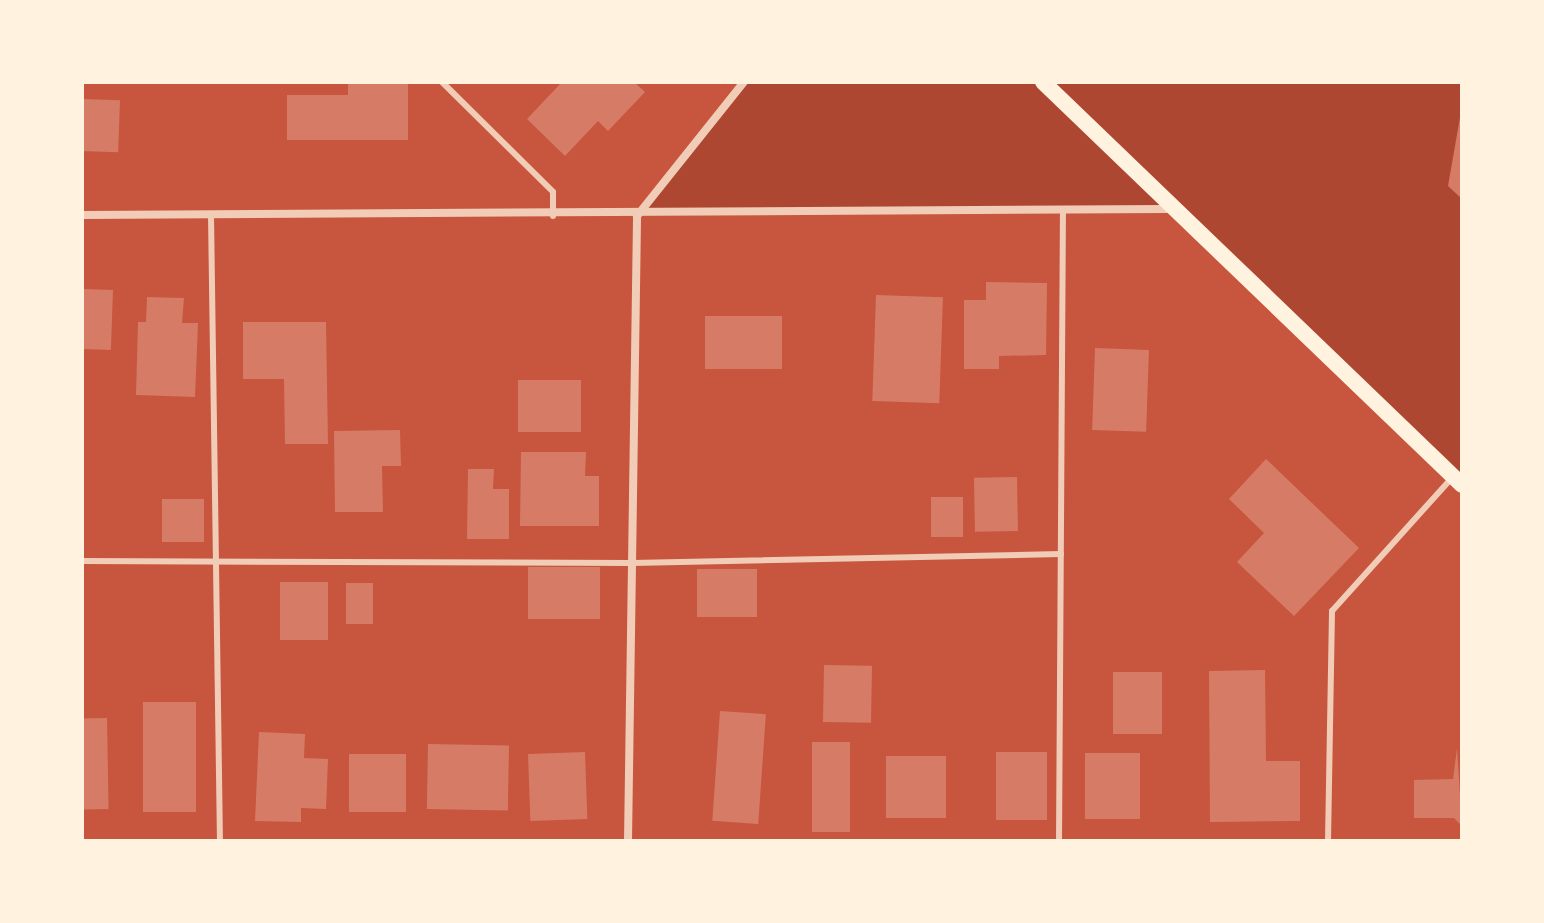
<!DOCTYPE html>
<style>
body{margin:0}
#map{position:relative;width:1544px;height:923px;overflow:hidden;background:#c8553d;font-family:Commissioner,sans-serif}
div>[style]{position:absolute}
.green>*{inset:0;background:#ae4732}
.building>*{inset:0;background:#d67c66;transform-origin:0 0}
.service>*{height:6px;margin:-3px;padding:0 3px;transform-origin:3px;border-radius:3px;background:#f1ccb7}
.minor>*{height:8px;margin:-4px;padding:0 4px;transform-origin:4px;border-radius:4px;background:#f1ccb7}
.secondary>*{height:16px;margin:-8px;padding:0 8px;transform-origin:8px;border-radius:8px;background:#fff3e0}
span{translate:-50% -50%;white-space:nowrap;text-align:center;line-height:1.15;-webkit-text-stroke:8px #fff3e0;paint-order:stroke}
.frame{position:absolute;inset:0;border:84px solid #fff3e0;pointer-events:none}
</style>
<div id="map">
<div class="green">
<i style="clip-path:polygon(744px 82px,1462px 82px,1462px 485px,1168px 209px,637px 216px)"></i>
</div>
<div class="building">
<i style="clip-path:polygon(348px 82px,408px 82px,408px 140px,287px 140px,287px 95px,348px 95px)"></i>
<i style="clip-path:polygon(562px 82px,634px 82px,645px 92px,608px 131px,598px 121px,565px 156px,527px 119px)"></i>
<i style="left:82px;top:99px;width:38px;height:52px;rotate:2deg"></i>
<i style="clip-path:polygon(1462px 106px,1462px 199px,1448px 186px)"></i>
<i style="clip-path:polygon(986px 282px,1047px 283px,1046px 355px,999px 356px,999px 369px,964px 369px,964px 300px,986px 300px)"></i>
<i style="left:82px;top:289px;width:31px;height:60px;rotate:2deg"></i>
<i style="left:876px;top:295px;width:67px;height:106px;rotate:2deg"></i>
<i style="clip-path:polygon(147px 297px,184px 298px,182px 323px,198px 323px,195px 397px,136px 395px,138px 322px,146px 322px)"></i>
<i style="left:782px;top:316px;width:53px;height:77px;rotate:90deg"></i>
<i style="clip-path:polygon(243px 322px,326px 322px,328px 444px,285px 444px,284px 379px,243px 379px)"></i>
<i style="left:1095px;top:348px;width:54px;height:82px;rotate:2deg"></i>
<i style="left:581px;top:380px;width:52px;height:63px;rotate:90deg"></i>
<i style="clip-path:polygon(400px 430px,401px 466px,382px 466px,383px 512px,335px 512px,334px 431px)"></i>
<i style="clip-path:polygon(521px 452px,586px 452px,585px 476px,599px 476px,599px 526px,520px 526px)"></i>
<i style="clip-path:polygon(1266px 459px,1359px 548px,1294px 616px,1237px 562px,1264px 533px,1229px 499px)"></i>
<i style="clip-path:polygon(468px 469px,494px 469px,493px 489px,509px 489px,509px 539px,467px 539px)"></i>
<i style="left:1017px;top:477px;width:54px;height:43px;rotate:89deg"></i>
<i style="left:931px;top:497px;width:32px;height:40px"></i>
<i style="left:162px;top:499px;width:42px;height:43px"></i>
<i style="left:528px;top:567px;width:72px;height:52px"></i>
<i style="left:697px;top:569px;width:60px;height:48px"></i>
<i style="left:280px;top:582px;width:48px;height:58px"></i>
<i style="left:346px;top:583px;width:27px;height:41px"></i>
<i style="left:824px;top:665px;width:48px;height:57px;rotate:1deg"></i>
<i style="clip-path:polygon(1265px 670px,1266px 761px,1300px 761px,1300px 821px,1210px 822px,1209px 671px)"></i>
<i style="left:1113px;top:672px;width:49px;height:62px"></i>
<i style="left:196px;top:702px;width:110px;height:53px;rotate:90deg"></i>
<i style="left:720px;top:711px;width:46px;height:110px;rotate:4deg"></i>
<i style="left:107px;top:718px;width:91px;height:25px;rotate:89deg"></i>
<i style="clip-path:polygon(259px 732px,305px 734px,304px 758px,328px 759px,326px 809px,301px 808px,301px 822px,255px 821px)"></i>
<i style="left:812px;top:742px;width:38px;height:90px"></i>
<i style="left:428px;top:744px;width:81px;height:65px;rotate:1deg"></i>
<i style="clip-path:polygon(1457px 748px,1462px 826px,1454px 818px,1414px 818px,1414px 780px,1453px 779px)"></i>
<i style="left:585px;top:752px;width:67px;height:57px;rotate:88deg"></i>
<i style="left:996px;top:752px;width:51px;height:68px"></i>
<i style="left:1085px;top:753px;width:55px;height:66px"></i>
<i style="left:349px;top:754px;width:57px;height:58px"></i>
<i style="left:886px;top:756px;width:60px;height:62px"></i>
</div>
<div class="service">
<i style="left:442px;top:82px;width:156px;rotate:44.7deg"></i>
<i style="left:553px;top:192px;width:24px;rotate:90deg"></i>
<i style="left:211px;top:215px;width:626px;rotate:89.18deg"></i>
<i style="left:82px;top:561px;width:550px;rotate:0.21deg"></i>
<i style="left:632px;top:563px;width:429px;rotate:-1.2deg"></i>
<i style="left:1059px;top:841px;width:629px;rotate:-89.64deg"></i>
<i style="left:1328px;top:841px;width:230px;rotate:-89deg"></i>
<i style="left:1332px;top:611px;width:178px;rotate:-48deg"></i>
</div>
<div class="minor">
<i style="left:82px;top:215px;width:1086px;rotate:-0.32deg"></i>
<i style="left:628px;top:841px;width:625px;rotate:-89.17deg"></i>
<i style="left:637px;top:216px;width:171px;rotate:-51.4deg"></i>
</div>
<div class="secondary">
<i style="left:1043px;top:82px;width:581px;rotate:43.88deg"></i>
</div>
<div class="frame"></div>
</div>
